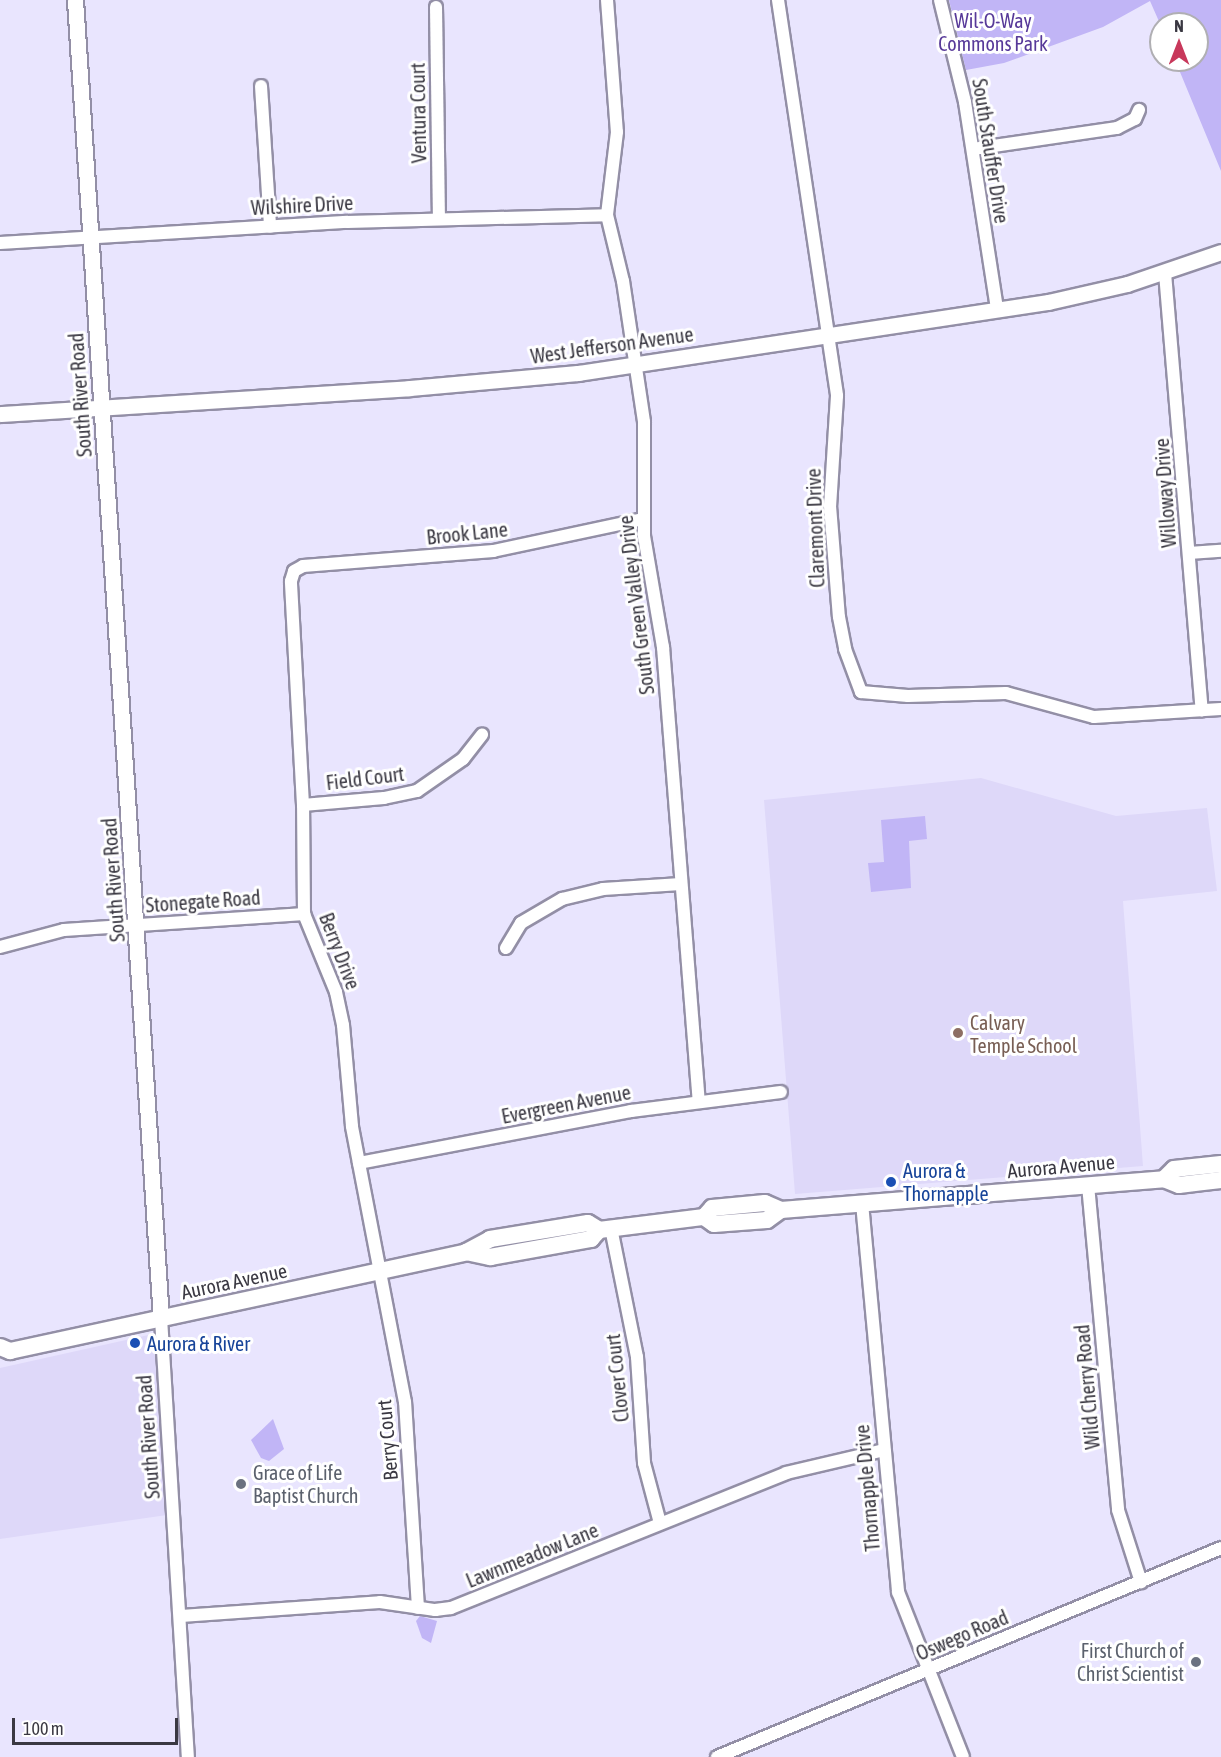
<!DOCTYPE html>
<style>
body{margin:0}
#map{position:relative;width:1221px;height:1757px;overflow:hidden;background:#e9e5fe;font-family:"Asap Condensed",sans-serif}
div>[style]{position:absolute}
.built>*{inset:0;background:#ded8f9}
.green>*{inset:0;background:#c1b5f6}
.roads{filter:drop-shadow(2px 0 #938fa6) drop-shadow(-2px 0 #938fa6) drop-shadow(0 2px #938fa6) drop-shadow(0 -2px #938fa6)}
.minor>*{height:12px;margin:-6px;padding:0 6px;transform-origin:6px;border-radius:6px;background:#fff}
.tertiary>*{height:15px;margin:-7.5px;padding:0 7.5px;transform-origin:7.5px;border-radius:7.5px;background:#fff}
.secondary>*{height:16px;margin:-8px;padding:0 8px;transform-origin:8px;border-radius:8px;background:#fff}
.dots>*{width:16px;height:16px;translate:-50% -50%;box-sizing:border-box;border:3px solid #fff;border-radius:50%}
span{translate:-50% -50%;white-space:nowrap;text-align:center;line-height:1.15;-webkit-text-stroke:6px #fff;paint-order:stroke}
.park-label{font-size:20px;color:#573999}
.street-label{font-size:20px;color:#3a3842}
.education-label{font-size:20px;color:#785e54}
.left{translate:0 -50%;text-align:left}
.transit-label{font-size:20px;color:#164399}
.worship-label{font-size:20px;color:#5b616d}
.right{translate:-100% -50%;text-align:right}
.north{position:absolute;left:1149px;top:12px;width:60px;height:60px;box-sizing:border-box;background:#fff;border:2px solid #b0afb3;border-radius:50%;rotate:0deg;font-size:16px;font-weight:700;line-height:24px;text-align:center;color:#3a3842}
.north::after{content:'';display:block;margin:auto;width:21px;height:27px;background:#c8385b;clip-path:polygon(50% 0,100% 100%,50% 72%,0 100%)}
.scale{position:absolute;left:12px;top:1718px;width:166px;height:27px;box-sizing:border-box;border:3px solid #3a3842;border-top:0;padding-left:8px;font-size:18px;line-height:21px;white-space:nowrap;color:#3a3842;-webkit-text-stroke:4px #fff;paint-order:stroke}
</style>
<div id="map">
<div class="built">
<i style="clip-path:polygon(981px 778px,1116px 816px,1207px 808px,1217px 891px,1123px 901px,1143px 1166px,795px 1194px,764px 800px)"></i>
<i style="clip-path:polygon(162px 1332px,174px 1514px,0 1539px,0 1368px)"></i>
</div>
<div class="green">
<i style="clip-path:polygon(949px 0,1221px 0,1221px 171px,1175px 60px,1197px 60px,1197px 24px,1161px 26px,1150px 1px,1103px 27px,1004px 63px,966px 70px)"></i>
<i style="clip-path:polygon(925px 816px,927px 839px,909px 841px,911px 888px,871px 892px,868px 863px,884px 862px,881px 820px)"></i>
<i style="clip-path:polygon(273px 1419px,284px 1449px,269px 1461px,261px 1458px,251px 1440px)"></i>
<i style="clip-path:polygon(420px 1616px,437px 1621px,431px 1643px,422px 1638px,416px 1621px)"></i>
</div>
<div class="roads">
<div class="minor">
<i style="left:607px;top:0;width:132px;rotate:85.7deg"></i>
<i style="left:617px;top:132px;width:84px;rotate:96.9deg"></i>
<i style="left:607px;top:215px;width:68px;rotate:76.4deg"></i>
<i style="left:623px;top:281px;width:143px;rotate:81.5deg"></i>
<i style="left:644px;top:422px;width:114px;rotate:90deg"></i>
<i style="left:644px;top:536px;width:113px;rotate:80.3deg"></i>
<i style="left:663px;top:647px;width:455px;rotate:85.5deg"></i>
<i style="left:778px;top:0;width:400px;rotate:81.5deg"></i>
<i style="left:837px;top:396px;width:110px;rotate:93.6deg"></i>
<i style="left:830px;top:506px;width:111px;rotate:85.4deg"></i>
<i style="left:839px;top:617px;width:33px;rotate:79deg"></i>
<i style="left:845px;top:649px;width:46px;rotate:69.6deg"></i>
<i style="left:861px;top:692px;width:47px;rotate:4.9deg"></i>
<i style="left:908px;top:696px;width:98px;rotate:-1.8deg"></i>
<i style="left:1006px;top:693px;width:91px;rotate:15.3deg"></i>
<i style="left:1094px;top:717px;width:127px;rotate:-3.6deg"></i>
<i style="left:940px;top:0;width:105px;rotate:76.2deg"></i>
<i style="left:965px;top:102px;width:209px;rotate:81.2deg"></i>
<i style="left:436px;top:7px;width:212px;rotate:89.2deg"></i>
<i style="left:261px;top:86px;width:141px;rotate:86.3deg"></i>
<i style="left:973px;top:149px;width:146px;rotate:-8.3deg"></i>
<i style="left:1117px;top:128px;width:20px;rotate:-27deg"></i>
<i style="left:1135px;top:119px;width:10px;rotate:-66deg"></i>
<i style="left:0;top:243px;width:348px;rotate:-3.5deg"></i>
<i style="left:347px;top:222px;width:260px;rotate:-1.5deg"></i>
<i style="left:1165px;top:273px;width:439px;rotate:85.2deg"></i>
<i style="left:1189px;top:553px;width:32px;rotate:-4deg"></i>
<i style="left:303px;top:805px;width:81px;rotate:-4.9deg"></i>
<i style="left:384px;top:798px;width:34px;rotate:-12deg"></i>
<i style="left:417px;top:791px;width:56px;rotate:-34.8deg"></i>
<i style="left:463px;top:759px;width:31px;rotate:-52deg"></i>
<i style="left:0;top:947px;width:66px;rotate:-14.9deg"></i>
<i style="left:64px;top:930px;width:241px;rotate:-3.8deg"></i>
<i style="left:506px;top:948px;width:29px;rotate:-59deg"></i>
<i style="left:521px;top:923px;width:48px;rotate:-30.3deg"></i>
<i style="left:562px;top:899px;width:42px;rotate:-13.7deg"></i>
<i style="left:603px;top:889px;width:78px;rotate:-3.7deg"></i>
<i style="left:359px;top:1163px;width:277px;rotate:-10.8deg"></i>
<i style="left:631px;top:1111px;width:151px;rotate:-7.2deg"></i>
<i style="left:1088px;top:1185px;width:326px;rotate:84.7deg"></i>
<i style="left:1118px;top:1510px;width:76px;rotate:72.3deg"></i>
<i style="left:862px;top:1203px;width:391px;rotate:84.7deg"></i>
<i style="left:898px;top:1592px;width:177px;rotate:68.5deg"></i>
<i style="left:611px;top:1228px;width:132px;rotate:78.6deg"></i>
<i style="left:637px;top:1357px;width:106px;rotate:86.2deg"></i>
<i style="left:644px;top:1463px;width:62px;rotate:75.1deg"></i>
<i style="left:161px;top:1318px;width:440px;rotate:86.5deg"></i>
<i style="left:418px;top:1608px;width:206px;rotate:-93.6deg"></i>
<i style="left:405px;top:1402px;width:281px;rotate:-100.9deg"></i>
<i style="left:352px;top:1126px;width:101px;rotate:-95.1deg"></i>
<i style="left:343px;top:1025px;width:34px;rotate:-102deg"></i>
<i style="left:336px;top:992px;width:84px;rotate:-112.3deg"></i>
<i style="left:304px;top:914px;width:109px;rotate:-90.5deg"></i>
<i style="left:303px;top:805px;width:224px;rotate:-93.1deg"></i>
<i style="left:291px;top:581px;width:10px;rotate:-73deg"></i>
<i style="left:294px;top:571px;width:10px;rotate:-29deg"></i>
<i style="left:303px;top:566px;width:191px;rotate:-4.5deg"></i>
<i style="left:493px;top:551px;width:153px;rotate:-12deg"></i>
<i style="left:181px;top:1616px;width:199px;rotate:-4deg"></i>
<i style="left:380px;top:1602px;width:56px;rotate:8.3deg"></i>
<i style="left:435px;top:1610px;width:16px;rotate:-7deg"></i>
<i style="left:451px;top:1608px;width:361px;rotate:-21.9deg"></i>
<i style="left:786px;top:1473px;width:101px;rotate:-13.2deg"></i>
<i style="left:717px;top:1757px;width:546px;rotate:-22.52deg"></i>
</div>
<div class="tertiary">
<i style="left:75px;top:0;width:1321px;rotate:86.27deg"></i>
<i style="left:0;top:414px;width:410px;rotate:-3.6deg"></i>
<i style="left:409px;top:388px;width:170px;rotate:-5.1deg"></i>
<i style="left:578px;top:373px;width:475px;rotate:-8.6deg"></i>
<i style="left:1048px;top:302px;width:81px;rotate:-12.8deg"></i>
<i style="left:1127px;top:284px;width:99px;rotate:-18.8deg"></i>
</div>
<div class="secondary">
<i style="left:1164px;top:1179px;width:14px;rotate:-45deg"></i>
<i style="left:1174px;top:1169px;width:47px;rotate:-6.1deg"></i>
<i style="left:704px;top:1217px;width:12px;rotate:-48deg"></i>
<i style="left:712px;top:1208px;width:53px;rotate:-5.4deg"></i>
<i style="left:765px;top:1203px;width:17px;rotate:24deg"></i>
<i style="left:781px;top:1210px;width:384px;rotate:-4.6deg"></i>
<i style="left:1164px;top:1179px;width:16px;rotate:22deg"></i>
<i style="left:1179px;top:1185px;width:42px;rotate:-6.8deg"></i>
<i style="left:466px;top:1252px;width:25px;rotate:12deg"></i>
<i style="left:490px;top:1257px;width:103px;rotate:-10.1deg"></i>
<i style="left:591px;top:1239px;width:12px;rotate:-48deg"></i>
<i style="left:0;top:1347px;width:11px;rotate:22deg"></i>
<i style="left:10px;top:1351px;width:467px;rotate:-12.2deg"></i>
<i style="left:466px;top:1252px;width:27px;rotate:-28deg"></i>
<i style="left:490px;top:1239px;width:99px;rotate:-9.3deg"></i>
<i style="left:588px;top:1223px;width:13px;rotate:32deg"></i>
<i style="left:599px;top:1230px;width:106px;rotate:-7.1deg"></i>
<i style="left:704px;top:1217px;width:12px;rotate:35deg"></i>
<i style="left:714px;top:1224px;width:53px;rotate:-4.3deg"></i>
<i style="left:767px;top:1220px;width:17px;rotate:-36deg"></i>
</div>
</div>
<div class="dots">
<i style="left:958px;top:1033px;background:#8d6e63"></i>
<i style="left:891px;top:1182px;background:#1a4fb4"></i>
<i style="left:135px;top:1343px;background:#1a4fb4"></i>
<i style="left:241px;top:1484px;background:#6b7280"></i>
<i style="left:1196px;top:1662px;background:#6b7280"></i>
</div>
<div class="park-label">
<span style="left:993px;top:32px">Wil-O-Way<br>Commons Park</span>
</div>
<div class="street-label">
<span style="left:418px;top:113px;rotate:-91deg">Ventura Court</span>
<span style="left:991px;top:151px;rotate:81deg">South Stauffer Drive</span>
<span style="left:302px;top:205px;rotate:-3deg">Wilshire Drive</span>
<span style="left:612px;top:345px;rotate:-8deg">West Jefferson Avenue</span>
<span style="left:80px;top:395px;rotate:-94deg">South River Road</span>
<span style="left:1165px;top:493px;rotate:-94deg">Willoway Drive</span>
<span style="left:815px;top:528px;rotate:-92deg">Claremont Drive</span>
<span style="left:467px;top:533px;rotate:-6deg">Brook Lane</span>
<span style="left:636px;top:605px;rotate:-97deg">South Green Valley Drive</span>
<span style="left:365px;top:778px;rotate:-7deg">Field Court</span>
<span style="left:113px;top:880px;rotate:-94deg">South River Road</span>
<span style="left:203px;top:901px;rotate:-4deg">Stonegate Road</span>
<span style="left:340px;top:951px;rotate:69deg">Berry Drive</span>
<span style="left:566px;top:1104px;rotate:-11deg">Evergreen Avenue</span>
<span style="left:1061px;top:1166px;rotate:-5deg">Aurora Avenue</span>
<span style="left:234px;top:1281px;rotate:-12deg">Aurora Avenue</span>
<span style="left:617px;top:1378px;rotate:-96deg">Clover Court</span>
<span style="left:1087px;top:1387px;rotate:-95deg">Wild Cherry Road</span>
<span style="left:148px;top:1437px;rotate:-94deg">South River Road</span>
<span style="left:387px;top:1440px;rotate:-95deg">Berry Court</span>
<span style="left:867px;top:1488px;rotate:-95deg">Thornapple Drive</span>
<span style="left:532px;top:1555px;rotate:-22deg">Lawnmeadow Lane</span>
<span style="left:962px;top:1635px;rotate:-23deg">Oswego Road</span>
</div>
<div class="education-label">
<span class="left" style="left:970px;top:1034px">Calvary<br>Temple School</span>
</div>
<div class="transit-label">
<span class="left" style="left:903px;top:1182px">Aurora &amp;<br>Thornapple</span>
<span class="left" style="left:147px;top:1343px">Aurora &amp; River</span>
</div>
<div class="worship-label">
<span class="left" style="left:253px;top:1484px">Grace of Life<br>Baptist Church</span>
<span class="right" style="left:1184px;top:1662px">First Church of<br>Christ Scientist</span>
</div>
<div class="north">N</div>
<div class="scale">100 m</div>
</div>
